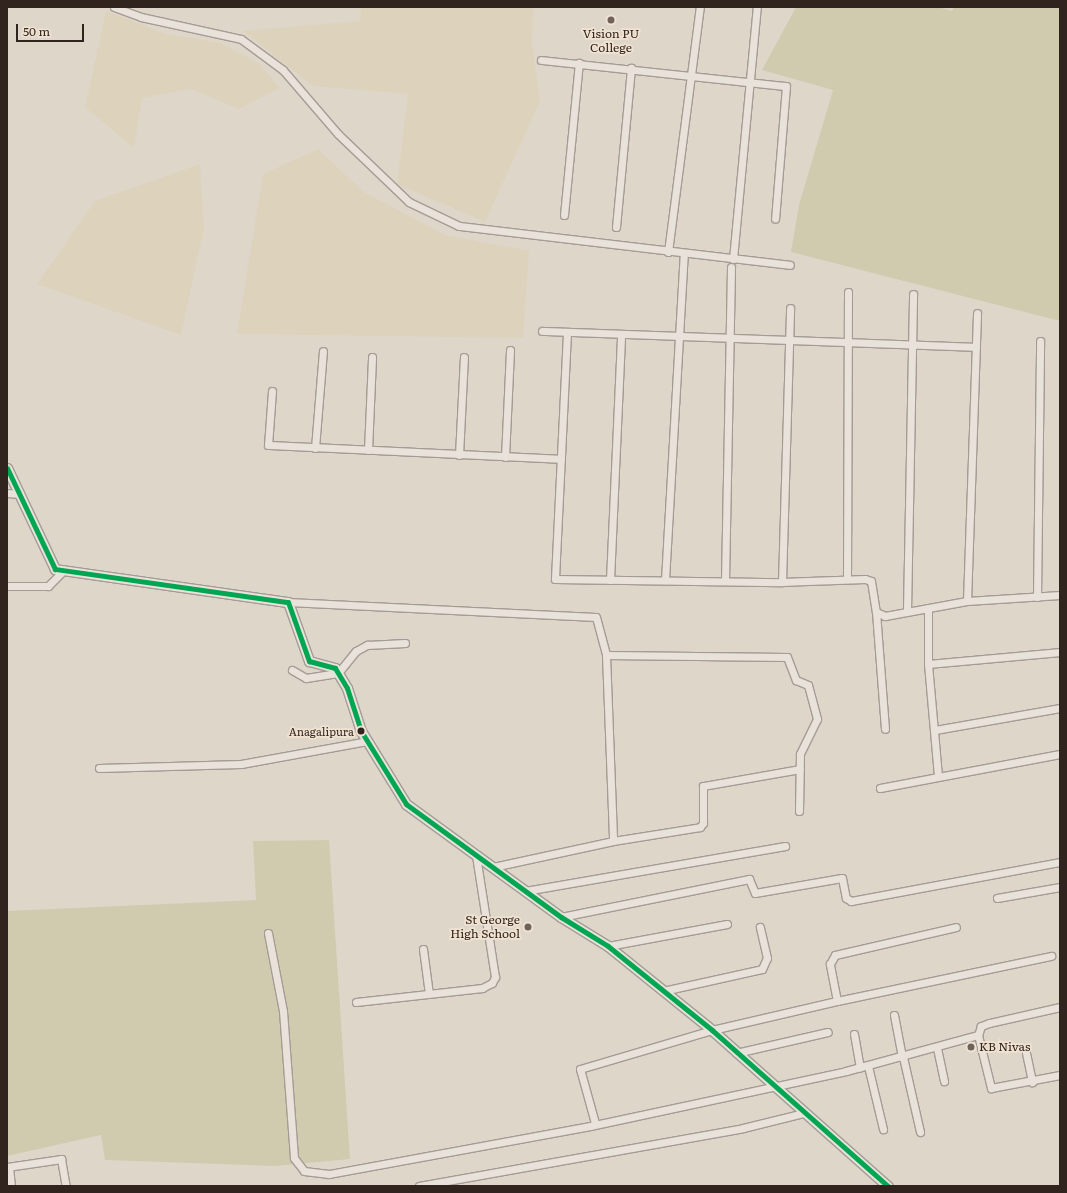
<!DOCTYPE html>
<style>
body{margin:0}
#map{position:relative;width:1067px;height:1193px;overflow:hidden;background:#dfd6ca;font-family:Literata,serif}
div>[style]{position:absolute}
.farmland>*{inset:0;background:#ddd2bc}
.green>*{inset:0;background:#d0cbae}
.roads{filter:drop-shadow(1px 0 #a49c94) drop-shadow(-1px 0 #a49c94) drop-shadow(0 1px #a49c94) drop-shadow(0 -1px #a49c94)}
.minor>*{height:7px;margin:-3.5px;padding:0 3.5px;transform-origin:3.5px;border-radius:3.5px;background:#e8e2db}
.tertiary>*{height:9px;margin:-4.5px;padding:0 4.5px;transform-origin:4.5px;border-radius:4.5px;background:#e8e2db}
.bus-1>*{height:5px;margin:-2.5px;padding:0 2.5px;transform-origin:2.5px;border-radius:2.5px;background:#00a651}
.dots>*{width:11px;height:11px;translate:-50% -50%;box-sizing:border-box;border:2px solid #f0e2d1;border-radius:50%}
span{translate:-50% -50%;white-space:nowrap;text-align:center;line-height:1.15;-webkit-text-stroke:3.5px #f0e2d1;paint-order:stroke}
.bus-label{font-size:11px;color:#31241e}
.right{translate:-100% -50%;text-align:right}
.poi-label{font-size:12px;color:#31241e}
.left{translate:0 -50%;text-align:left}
.frame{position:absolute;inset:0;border:8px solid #31241e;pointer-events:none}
.scale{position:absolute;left:16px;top:24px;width:68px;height:18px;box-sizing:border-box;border:2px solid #31241e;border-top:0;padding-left:5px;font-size:12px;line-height:14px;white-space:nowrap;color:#31241e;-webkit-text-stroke:3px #f0e2d1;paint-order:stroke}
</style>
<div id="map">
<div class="farmland">
<i style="clip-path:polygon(361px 7px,534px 7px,532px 42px,540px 101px,485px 222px,397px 184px,408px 94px,313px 86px,243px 31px,360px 21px)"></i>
<i style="clip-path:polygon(106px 11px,166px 34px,221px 43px,259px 64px,280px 88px,239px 109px,191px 89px,142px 98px,134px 148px,85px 107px)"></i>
<i style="clip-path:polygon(318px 149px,364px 192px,445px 235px,529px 251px,523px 338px,237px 334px,263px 174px)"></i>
<i style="clip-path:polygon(200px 164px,204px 228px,181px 335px,37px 284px,95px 201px)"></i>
</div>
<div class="green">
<i style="clip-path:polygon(796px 7px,938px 7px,952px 11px,954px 7px,1060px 7px,1060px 321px,791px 252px,799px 205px,833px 90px,762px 70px)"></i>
<i style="clip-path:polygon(329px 840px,350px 1159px,275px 1166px,105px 1160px,101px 1135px,7px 1156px,7px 911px,256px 900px,253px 841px)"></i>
</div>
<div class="roads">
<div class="minor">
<i style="left:114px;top:7px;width:29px;rotate:20deg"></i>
<i style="left:141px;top:17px;width:102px;rotate:12.4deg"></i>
<i style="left:241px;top:39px;width:52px;rotate:36.4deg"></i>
<i style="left:283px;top:70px;width:84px;rotate:49.3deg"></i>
<i style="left:338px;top:134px;width:98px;rotate:43.8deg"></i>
<i style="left:409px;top:202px;width:55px;rotate:25.6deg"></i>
<i style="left:459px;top:226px;width:333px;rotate:6.7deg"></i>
<i style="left:541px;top:60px;width:246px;rotate:6.1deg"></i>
<i style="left:786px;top:86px;width:133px;rotate:94.7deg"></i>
<i style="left:564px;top:215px;width:153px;rotate:-84.4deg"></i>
<i style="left:616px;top:227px;width:160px;rotate:-84.6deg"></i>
<i style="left:668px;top:252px;width:247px;rotate:-82.6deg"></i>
<i style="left:733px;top:259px;width:253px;rotate:-84.6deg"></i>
<i style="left:542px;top:331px;width:434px;rotate:2.1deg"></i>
<i style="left:567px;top:333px;width:246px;rotate:92.8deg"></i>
<i style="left:555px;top:579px;width:227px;rotate:0.8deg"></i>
<i style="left:782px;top:582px;width:83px;rotate:-2.1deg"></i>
<i style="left:865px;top:579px;width:6px;rotate:18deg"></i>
<i style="left:871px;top:581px;width:31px;rotate:81deg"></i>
<i style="left:876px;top:612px;width:10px;rotate:24deg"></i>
<i style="left:885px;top:616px;width:83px;rotate:-10.4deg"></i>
<i style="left:967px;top:601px;width:93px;rotate:-3.7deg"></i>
<i style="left:272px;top:391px;width:54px;rotate:94.2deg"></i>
<i style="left:268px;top:445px;width:293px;rotate:2.7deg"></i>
<i style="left:315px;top:448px;width:97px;rotate:-85.3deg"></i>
<i style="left:368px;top:450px;width:93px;rotate:-87.5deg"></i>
<i style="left:459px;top:455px;width:98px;rotate:-87.1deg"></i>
<i style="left:505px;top:457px;width:107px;rotate:-87.3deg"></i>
<i style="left:7px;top:493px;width:13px;rotate:4deg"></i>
<i style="left:847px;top:579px;width:287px;rotate:-89.8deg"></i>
<i style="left:610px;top:580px;width:246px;rotate:-87.4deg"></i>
<i style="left:665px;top:580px;width:327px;rotate:-86.7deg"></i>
<i style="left:725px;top:581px;width:314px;rotate:-88.9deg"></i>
<i style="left:782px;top:582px;width:274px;rotate:-88.3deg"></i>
<i style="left:7px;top:586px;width:41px"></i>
<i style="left:48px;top:586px;width:23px;rotate:-45deg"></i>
<i style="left:1037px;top:597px;width:256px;rotate:-89.3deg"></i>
<i style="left:967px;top:601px;width:288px;rotate:-88deg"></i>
<i style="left:288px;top:602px;width:308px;rotate:2.8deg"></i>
<i style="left:596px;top:617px;width:39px;rotate:75deg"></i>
<i style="left:606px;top:655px;width:186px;rotate:87.8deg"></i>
<i style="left:928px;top:608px;width:56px;rotate:90deg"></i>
<i style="left:928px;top:664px;width:111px;rotate:84.9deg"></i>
<i style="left:907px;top:611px;width:317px;rotate:-88.9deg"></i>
<i style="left:876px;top:612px;width:117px;rotate:85.6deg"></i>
<i style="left:606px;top:655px;width:181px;rotate:0.6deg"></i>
<i style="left:787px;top:657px;width:25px;rotate:69deg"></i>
<i style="left:796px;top:680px;width:13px;rotate:23deg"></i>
<i style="left:808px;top:685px;width:35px;rotate:75deg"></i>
<i style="left:817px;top:719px;width:39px;rotate:116deg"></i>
<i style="left:800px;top:754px;width:57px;rotate:91deg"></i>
<i style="left:928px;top:664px;width:133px;rotate:-5.2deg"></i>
<i style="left:292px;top:670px;width:16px;rotate:30deg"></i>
<i style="left:306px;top:678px;width:32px;rotate:-9deg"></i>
<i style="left:338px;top:673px;width:28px;rotate:-51deg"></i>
<i style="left:356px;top:651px;width:13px;rotate:-29deg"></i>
<i style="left:367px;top:645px;width:38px;rotate:-3deg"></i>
<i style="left:935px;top:730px;width:127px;rotate:-10deg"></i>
<i style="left:99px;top:768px;width:142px;rotate:-1.6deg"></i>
<i style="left:241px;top:764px;width:128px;rotate:-10.3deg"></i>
<i style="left:880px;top:788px;width:183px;rotate:-10.7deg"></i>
<i style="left:493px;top:867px;width:123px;rotate:-12.2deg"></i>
<i style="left:613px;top:841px;width:88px;rotate:-9.1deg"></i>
<i style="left:700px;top:827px;width:5px;rotate:-53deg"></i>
<i style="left:703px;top:823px;width:37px;rotate:-90deg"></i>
<i style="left:703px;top:786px;width:98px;rotate:-9.9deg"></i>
<i style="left:525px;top:891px;width:264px;rotate:-9.8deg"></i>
<i style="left:997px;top:898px;width:64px;rotate:-9.9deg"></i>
<i style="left:561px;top:917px;width:192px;rotate:-11.4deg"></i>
<i style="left:749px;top:879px;width:15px;rotate:67deg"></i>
<i style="left:755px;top:893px;width:88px;rotate:-9.8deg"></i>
<i style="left:842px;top:878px;width:20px;rotate:79deg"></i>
<i style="left:846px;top:898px;width:6px;rotate:31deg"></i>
<i style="left:851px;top:901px;width:213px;rotate:-10.6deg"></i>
<i style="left:268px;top:933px;width:79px;rotate:79.1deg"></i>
<i style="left:283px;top:1011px;width:147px;rotate:85.7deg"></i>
<i style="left:294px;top:1158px;width:16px;rotate:52deg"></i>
<i style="left:304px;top:1171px;width:25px;rotate:7deg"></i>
<i style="left:329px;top:1174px;width:265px;rotate:-10.4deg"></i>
<i style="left:590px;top:1126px;width:262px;rotate:-12.1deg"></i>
<i style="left:846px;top:1071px;width:137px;rotate:-15.3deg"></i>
<i style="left:608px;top:946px;width:121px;rotate:-10.5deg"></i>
<i style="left:423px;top:949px;width:45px;rotate:82.4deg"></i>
<i style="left:663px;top:991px;width:101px;rotate:-12.5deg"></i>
<i style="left:762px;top:969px;width:12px;rotate:-66deg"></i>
<i style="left:767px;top:958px;width:32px;rotate:-103deg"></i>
<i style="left:837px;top:1001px;width:219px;rotate:-11.9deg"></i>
<i style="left:356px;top:1002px;width:127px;rotate:-6.3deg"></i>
<i style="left:482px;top:988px;width:11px;rotate:-27deg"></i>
<i style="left:492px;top:983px;width:7px;rotate:-63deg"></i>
<i style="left:495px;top:977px;width:123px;rotate:-98.9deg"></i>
<i style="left:1060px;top:1007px;width:73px;rotate:167.3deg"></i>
<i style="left:989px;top:1023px;width:9px;rotate:159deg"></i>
<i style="left:981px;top:1026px;width:9px;rotate:108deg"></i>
<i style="left:978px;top:1035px;width:55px;rotate:76.2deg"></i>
<i style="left:991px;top:1088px;width:70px;rotate:-10.7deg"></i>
<i style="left:894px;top:1015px;width:43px;rotate:79.2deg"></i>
<i style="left:854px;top:1034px;width:34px;rotate:80deg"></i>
<i style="left:937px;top:1048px;width:34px;rotate:78deg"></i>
<i style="left:736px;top:1053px;width:94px;rotate:-12.9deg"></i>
<i style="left:1026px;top:1053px;width:30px;rotate:78deg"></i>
<i style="left:903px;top:1057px;width:77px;rotate:77.2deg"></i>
<i style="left:868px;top:1066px;width:65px;rotate:76.6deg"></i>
<i style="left:595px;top:1123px;width:56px;rotate:-105.5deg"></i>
<i style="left:580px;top:1069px;width:138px;rotate:-16.5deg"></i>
<i style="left:712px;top:1030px;width:128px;rotate:-13.1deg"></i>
<i style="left:837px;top:1001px;width:38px;rotate:-101deg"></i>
<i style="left:830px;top:964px;width:10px;rotate:-61deg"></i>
<i style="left:835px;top:955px;width:124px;rotate:-13deg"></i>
<i style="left:7px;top:1167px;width:55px;rotate:-8.4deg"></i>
<i style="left:61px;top:1159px;width:27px;rotate:80deg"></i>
<i style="left:9px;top:1167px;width:19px;rotate:84deg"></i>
<i style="left:419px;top:1186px;width:329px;rotate:-10.1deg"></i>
<i style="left:743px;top:1128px;width:63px;rotate:-13.8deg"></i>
</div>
<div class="tertiary">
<i style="left:7px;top:468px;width:112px;rotate:64.6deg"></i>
<i style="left:55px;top:569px;width:235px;rotate:8.1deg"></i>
<i style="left:288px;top:602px;width:63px;rotate:70.4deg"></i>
<i style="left:309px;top:661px;width:27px;rotate:15deg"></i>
<i style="left:335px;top:668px;width:23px;rotate:59deg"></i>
<i style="left:347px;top:688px;width:45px;rotate:72deg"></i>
<i style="left:361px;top:731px;width:86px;rotate:58.3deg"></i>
<i style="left:406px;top:804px;width:192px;rotate:36.1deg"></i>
<i style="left:561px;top:917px;width:55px;rotate:31.7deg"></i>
<i style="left:608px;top:946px;width:134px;rotate:38.9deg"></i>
<i style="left:712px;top:1030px;width:235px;rotate:41.6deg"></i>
</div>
</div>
<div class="bus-1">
<i style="left:7px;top:468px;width:112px;rotate:64.6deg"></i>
<i style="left:55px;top:569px;width:235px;rotate:8.1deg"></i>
<i style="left:288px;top:602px;width:63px;rotate:70.4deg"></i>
<i style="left:309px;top:661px;width:27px;rotate:15deg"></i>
<i style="left:335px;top:668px;width:23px;rotate:59deg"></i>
<i style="left:347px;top:688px;width:45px;rotate:72deg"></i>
<i style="left:361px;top:731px;width:86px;rotate:58.3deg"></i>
<i style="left:406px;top:804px;width:192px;rotate:36.1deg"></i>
<i style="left:561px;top:917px;width:55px;rotate:31.7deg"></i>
<i style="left:608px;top:946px;width:134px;rotate:38.9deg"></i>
<i style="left:712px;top:1030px;width:235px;rotate:41.6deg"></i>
</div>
<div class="dots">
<i style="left:611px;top:20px;background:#6e625a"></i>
<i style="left:361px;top:731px;background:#31241e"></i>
<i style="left:528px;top:927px;background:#6e625a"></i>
<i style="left:971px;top:1047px;background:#6e625a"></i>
</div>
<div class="bus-label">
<span class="right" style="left:354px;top:731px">Anagalipura</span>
</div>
<div class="poi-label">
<span style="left:611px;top:41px">Vision PU<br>College</span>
<span class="right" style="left:520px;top:927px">St George<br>High School</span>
<span class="left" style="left:979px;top:1047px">KB Nivas</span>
</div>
<div class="frame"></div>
<div class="scale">50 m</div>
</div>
